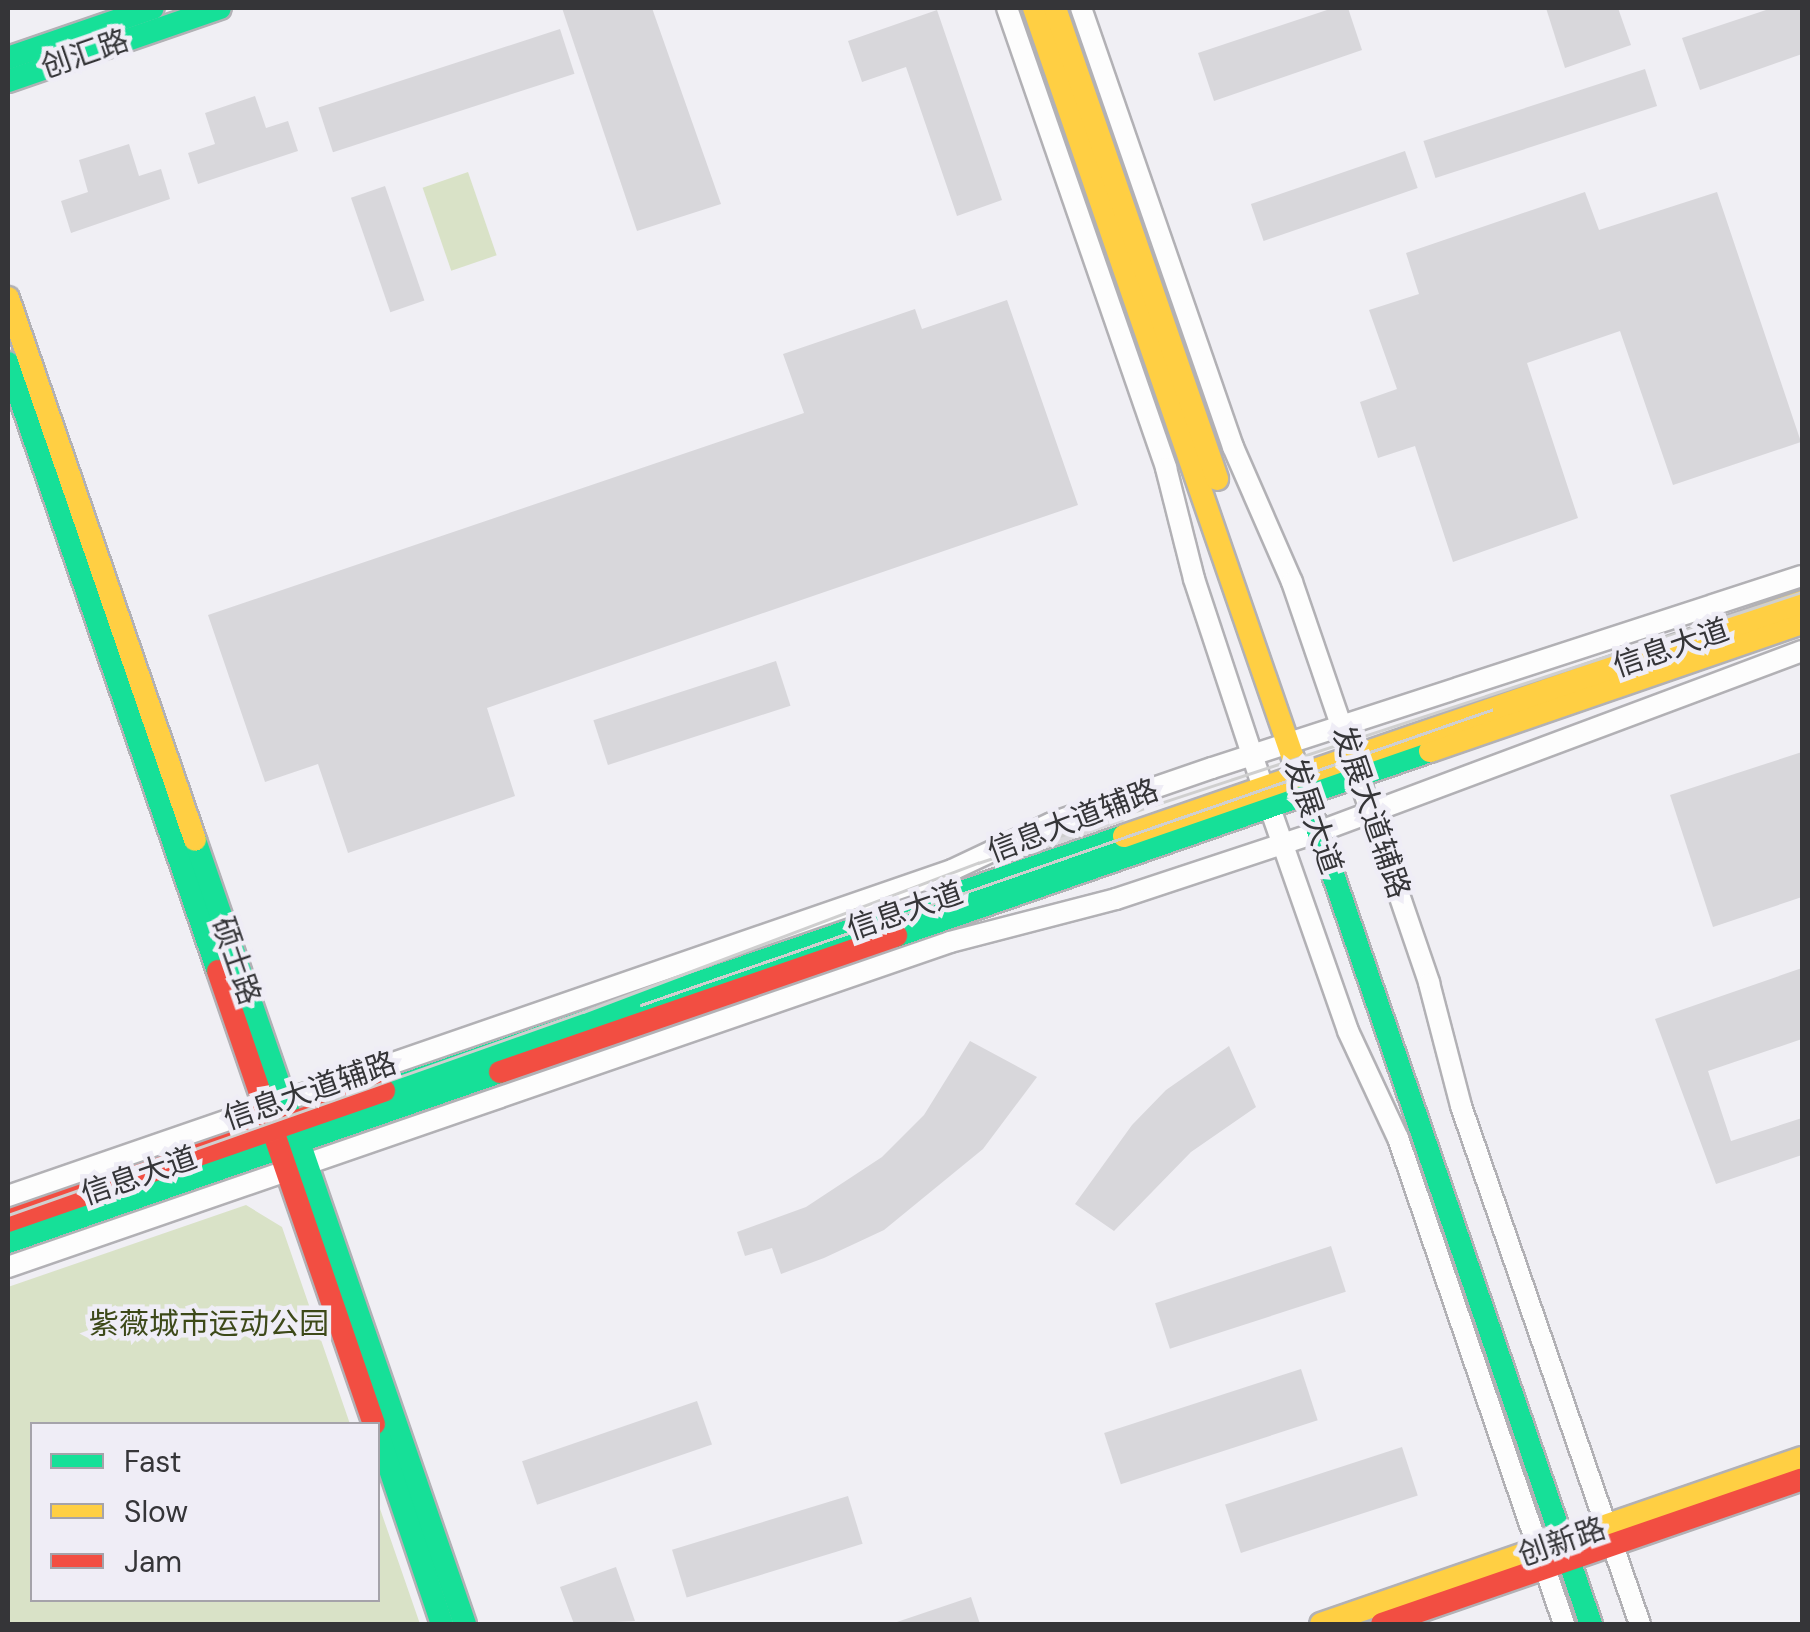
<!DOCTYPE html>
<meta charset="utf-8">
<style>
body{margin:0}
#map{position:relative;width:1810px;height:1632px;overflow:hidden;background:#f0eff4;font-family:"DM Sans","Noto Sans SC",sans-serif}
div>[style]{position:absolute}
.green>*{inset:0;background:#d9e2c7;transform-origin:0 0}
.building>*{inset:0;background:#d8d7db;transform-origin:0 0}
.roads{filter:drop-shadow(2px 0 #b2b1b5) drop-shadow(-2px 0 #b2b1b5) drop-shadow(0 2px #b2b1b5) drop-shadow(0 -2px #b2b1b5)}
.street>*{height:20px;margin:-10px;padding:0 10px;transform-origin:10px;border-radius:10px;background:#fdfdfd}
.fast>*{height:22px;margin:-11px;padding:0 11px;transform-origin:11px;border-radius:11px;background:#16e098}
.slow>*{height:22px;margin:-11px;padding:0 11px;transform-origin:11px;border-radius:11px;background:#ffcf43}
.jam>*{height:22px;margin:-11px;padding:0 11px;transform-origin:11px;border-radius:11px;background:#f24e42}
.tram>*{height:2.5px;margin:-1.25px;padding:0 1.25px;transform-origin:1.25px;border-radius:1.25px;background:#cfcfcf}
span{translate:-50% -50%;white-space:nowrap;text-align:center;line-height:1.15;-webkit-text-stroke:9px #efedf6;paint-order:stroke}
.street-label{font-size:30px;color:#353538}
.park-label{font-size:30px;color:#3d4919}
.frame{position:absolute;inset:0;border:10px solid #353538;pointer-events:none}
.legend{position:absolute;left:30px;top:1422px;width:350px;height:180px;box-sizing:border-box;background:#efedf6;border:2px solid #a5a3aa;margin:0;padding:12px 18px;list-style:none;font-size:30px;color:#353538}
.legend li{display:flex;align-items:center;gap:20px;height:50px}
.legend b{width:50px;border:2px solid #a5a3aa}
</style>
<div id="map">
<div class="green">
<i style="left:468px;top:172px;width:88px;height:48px;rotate:71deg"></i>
<i style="clip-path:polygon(246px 1205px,282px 1227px,350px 1424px,32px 1424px,32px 1600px,378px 1600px,378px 1503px,420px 1624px,8px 1624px,8px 1287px)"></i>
</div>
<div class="building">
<i style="clip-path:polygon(562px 8px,652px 8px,721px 204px,637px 231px)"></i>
<i style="clip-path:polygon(1333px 8px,1348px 8px,1362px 50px,1214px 101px,1198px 53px)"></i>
<i style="clip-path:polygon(1546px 8px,1618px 8px,1631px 45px,1565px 68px)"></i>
<i style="clip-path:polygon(1772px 8px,1802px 8px,1802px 54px,1700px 90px,1682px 38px)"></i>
<i style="clip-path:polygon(937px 10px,1002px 200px,957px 216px,906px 67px,862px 82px,848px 41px)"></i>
<i style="left:560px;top:29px;width:47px;height:254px;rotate:72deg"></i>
<i style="left:1645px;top:69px;width:39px;height:233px;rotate:72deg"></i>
<i style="clip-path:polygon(255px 96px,266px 128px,288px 121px,298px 151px,198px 184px,188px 153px,215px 144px,205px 113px)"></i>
<i style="clip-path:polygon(129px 144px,139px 176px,161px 169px,170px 199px,71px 233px,61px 201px,88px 192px,79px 160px)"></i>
<i style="left:1405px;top:151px;width:39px;height:163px;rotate:71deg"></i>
<i style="left:385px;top:186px;width:121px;height:36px;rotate:71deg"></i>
<i style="clip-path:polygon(1585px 192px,1599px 230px,1717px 192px,1801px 442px,1673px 485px,1620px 331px,1527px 363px,1578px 518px,1453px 562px,1415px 446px,1378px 458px,1360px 402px,1397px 389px,1369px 310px,1419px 294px,1406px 253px)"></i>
<i style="clip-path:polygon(1007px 300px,1078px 505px,487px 708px,515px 796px,348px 853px,318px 764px,265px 782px,208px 615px,804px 413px,783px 354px,915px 309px,922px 329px)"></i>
<i style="left:776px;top:661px;width:47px;height:192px;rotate:72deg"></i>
<i style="clip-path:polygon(1802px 752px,1802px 897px,1713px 927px,1670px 795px)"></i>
<i style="clip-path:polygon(1109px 813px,1125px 821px,1017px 860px,1024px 841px)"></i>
<i style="clip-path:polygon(1802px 968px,1802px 1039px,1708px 1071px,1731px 1141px,1802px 1118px,1802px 1155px,1716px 1184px,1655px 1019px)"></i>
<i style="clip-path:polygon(970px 1041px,1037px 1077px,983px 1149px,884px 1230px,824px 1258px,781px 1274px,772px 1248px,745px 1256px,737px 1232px,806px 1207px,882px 1157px,924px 1115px)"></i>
<i style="clip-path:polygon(1229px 1046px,1256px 1107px,1191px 1152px,1114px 1231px,1075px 1204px,1132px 1125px,1166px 1090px)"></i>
<i style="left:1331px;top:1246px;width:48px;height:185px;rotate:72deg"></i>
<i style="left:1301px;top:1369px;width:54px;height:207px;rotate:72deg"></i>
<i style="left:697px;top:1401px;width:46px;height:185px;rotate:71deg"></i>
<i style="left:1402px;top:1447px;width:51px;height:186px;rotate:72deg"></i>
<i style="left:848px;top:1496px;width:50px;height:184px;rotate:73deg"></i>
<i style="clip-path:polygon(616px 1567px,635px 1621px,574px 1624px,560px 1587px)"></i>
<i style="clip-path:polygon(971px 1597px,980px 1624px,891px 1624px)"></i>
</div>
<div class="roads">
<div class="street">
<i style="left:1007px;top:8px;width:487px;rotate:70.9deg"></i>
<i style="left:1166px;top:468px;width:114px;rotate:75.8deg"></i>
<i style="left:1194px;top:579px;width:220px;rotate:71.7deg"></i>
<i style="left:1263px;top:788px;width:257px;rotate:70.7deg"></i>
<i style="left:1348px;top:1031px;width:118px;rotate:65deg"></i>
<i style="left:1398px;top:1138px;width:514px;rotate:71.14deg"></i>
<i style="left:1081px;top:8px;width:465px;rotate:70.9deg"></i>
<i style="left:1233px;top:447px;width:147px;rotate:66.4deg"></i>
<i style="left:1292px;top:582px;width:424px;rotate:71.1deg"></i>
<i style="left:1429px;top:983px;width:127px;rotate:75.4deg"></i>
<i style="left:1461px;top:1106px;width:548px;rotate:70.94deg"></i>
<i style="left:8px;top:1196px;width:999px;rotate:-19.05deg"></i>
<i style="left:952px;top:870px;width:110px;rotate:-25.2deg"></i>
<i style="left:1052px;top:823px;width:169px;rotate:-19deg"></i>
<i style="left:1212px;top:768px;width:620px;rotate:-18.03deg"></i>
<i style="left:8px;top:1267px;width:996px;rotate:-19.03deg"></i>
<i style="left:950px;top:942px;width:171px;rotate:-14.5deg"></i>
<i style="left:1116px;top:899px;width:213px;rotate:-18.3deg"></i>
<i style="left:1318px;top:832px;width:517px;rotate:-20.5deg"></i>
</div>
<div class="fast">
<i style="left:8px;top:58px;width:153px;rotate:-19deg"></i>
<i style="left:8px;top:81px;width:224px;rotate:-19deg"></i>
<i style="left:8px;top:363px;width:643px;rotate:70.95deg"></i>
<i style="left:1295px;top:764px;width:910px;rotate:71.01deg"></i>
<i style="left:195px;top:840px;width:829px;rotate:71deg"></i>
<i style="left:896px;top:936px;width:565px;rotate:-19.11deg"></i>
<i style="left:384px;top:1091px;width:783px;rotate:-19.01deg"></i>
<i style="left:8px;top:1242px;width:521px;rotate:-19.06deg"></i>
<i style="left:378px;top:1434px;width:200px;rotate:71.4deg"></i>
</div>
<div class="slow">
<i style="left:1034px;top:8px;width:800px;rotate:70.95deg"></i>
<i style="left:1055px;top:8px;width:498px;rotate:71deg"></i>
<i style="left:8px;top:298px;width:573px;rotate:70.96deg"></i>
<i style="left:1430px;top:751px;width:393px;rotate:-19deg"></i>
<i style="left:1124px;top:836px;width:717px;rotate:-19.04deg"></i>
<i style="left:1321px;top:1624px;width:509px;rotate:-19.04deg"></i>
</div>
<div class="jam">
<i style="left:218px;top:971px;width:479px;rotate:71deg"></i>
<i style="left:500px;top:1072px;width:419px;rotate:-19deg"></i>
<i style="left:8px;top:1221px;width:398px;rotate:-19.1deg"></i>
<i style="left:1382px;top:1624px;width:444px;rotate:-19deg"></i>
</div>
</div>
<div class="tram">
<i style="left:641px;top:1005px;width:900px;rotate:-19.14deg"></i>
<i style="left:8px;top:1215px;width:610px;rotate:-19.45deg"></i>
<i style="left:583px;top:1012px;width:422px;rotate:-20.7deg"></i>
<i style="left:978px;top:863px;width:867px;rotate:-18.21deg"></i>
</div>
<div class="street-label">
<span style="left:85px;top:54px;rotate:-19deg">创汇路</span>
<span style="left:1671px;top:648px;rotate:-19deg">信息大道</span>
<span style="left:1371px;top:812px;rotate:71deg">发展大道辅路</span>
<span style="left:1313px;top:816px;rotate:71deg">发展大道</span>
<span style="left:1073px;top:821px;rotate:-21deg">信息大道辅路</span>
<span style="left:905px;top:911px;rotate:-19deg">信息大道</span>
<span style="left:236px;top:961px;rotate:71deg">硕士路</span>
<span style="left:310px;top:1091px;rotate:-19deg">信息大道辅路</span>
<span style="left:139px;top:1176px;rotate:-19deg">信息大道</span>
<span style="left:1562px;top:1542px;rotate:-19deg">创新路</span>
</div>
<div class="park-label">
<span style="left:209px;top:1324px">紫薇城市运动公园</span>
</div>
<div class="frame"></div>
<ul class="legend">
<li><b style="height:12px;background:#16e098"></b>Fast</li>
<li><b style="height:12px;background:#ffcf43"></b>Slow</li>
<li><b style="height:12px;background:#f24e42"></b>Jam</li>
</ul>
</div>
